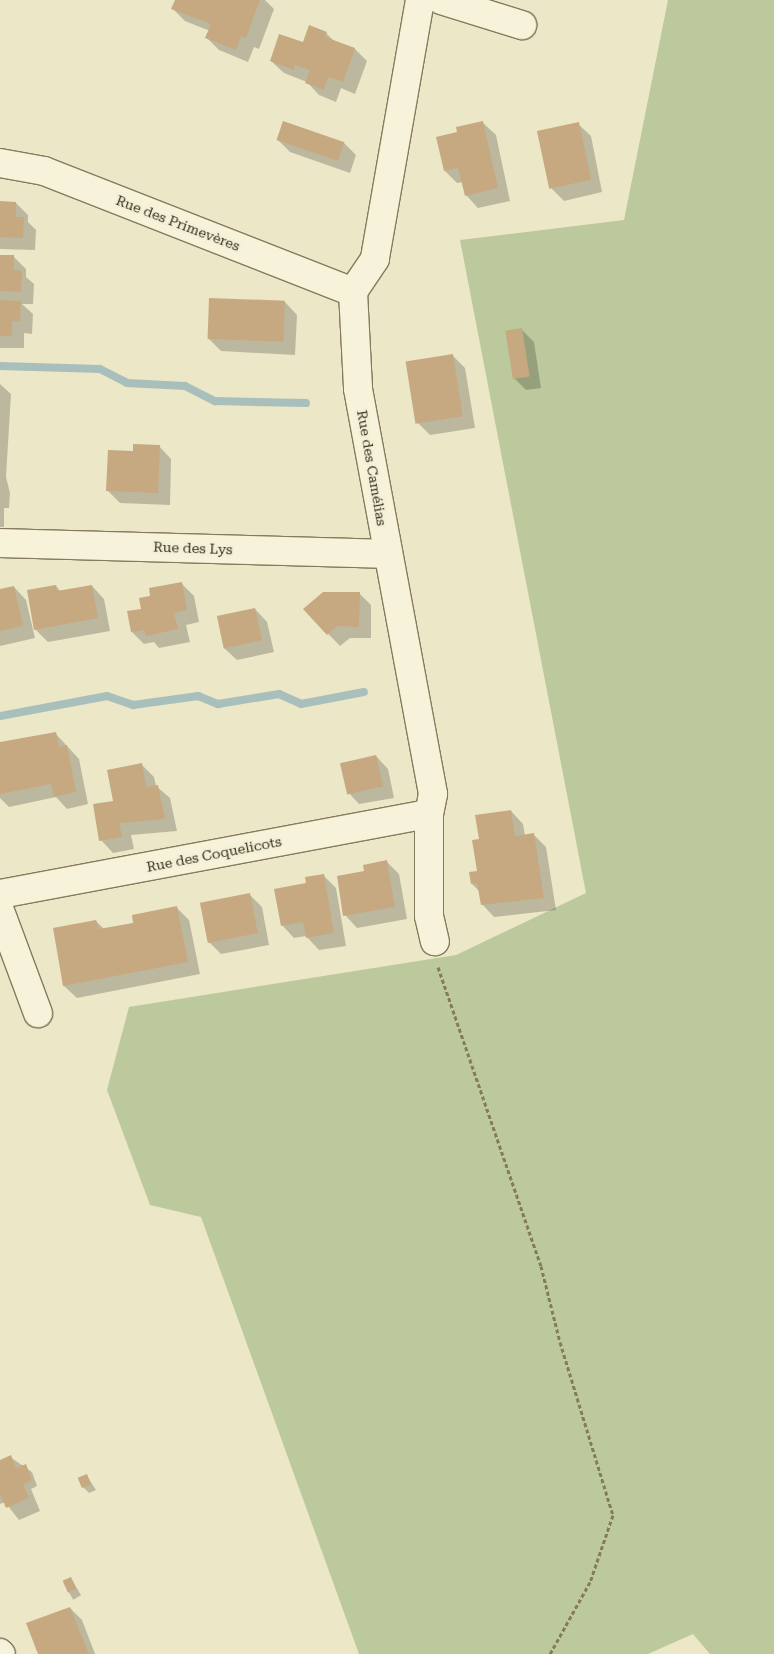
<!DOCTYPE html>
<meta charset="utf-8">
<style>
body{margin:0}
#map{position:relative;width:774px;height:1654px;overflow:hidden;background:#ebe7c7;font-family:"Roboto Serif",serif}
div>[style]{position:absolute}
.green>*{inset:0;background:#bcc99c}
.shadow>*{inset:0;background:#0003;transform-origin:0 0}
.stream>*{height:8px;margin:-4px;padding:0 4px;transform-origin:4px;border-radius:4px;background:#a8bfbc}
.building>*{inset:0;background:#c6a980;transform-origin:0 0}
.path>*{height:3px;margin-top:-1.5px;transform-origin:0;background:repeating-linear-gradient(90deg,#867a5e 0 4px,transparent 0 6.5px)}
.roads{filter:drop-shadow(1px 0 #867a5e) drop-shadow(-1px 0 #867a5e) drop-shadow(0 1px #867a5e) drop-shadow(0 -1px #867a5e)}
.street>*{height:28px;margin:-14px;padding:0 14px;transform-origin:14px;border-radius:14px;background:#f6f3da}
span{translate:-50% -50%;white-space:nowrap;text-align:center;line-height:1.15;-webkit-text-stroke:5px #f3f0d6;paint-order:stroke}
.street-label{font-size:14px;color:#372f20}
</style>
<div id="map">
<div class="green">
<i style="clip-path:polygon(668px 0,774px 0,774px 1654px,710px 1654px,693px 1634px,648px 1654px,359px 1654px,201px 1217px,150px 1205px,107px 1090px,129px 1007px,456px 955px,586px 893px,460px 240px,624px 220px)"></i>
</div>
<div class="shadow">
<i style="clip-path:polygon(176px 0,265px 0,274px 9px,259px 49px,254px 47px,248px 62px,219px 50px,207px 38px,210px 31px,185px 21px,173px 9px)"></i>
<i style="clip-path:polygon(326px 33px,335px 42px,355px 49px,367px 61px,355px 94px,341px 88px,336px 102px,319px 95px,307px 82px,284px 73px,271px 61px)"></i>
<i style="clip-path:polygon(283px 122px,344px 143px,356px 155px,350px 173px,290px 152px,278px 140px)"></i>
<i style="clip-path:polygon(483px 123px,496px 135px,510px 201px,478px 208px,466px 195px,463px 182px,457px 183px,445px 171px,459px 133px)"></i>
<i style="clip-path:polygon(578px 124px,591px 136px,602px 192px,564px 201px,551px 188px)"></i>
<i style="clip-path:polygon(0 203px,16px 203px,28px 215px,28px 222px,36px 230px,35px 250px,0 249px)"></i>
<i style="clip-path:polygon(0 256px,14px 257px,26px 269px,26px 277px,34px 284px,33px 304px,22px 304px,33px 314px,32px 334px,24px 333px,24px 348px,0 348px)"></i>
<i style="clip-path:polygon(285px 302px,297px 315px,295px 355px,221px 351px,209px 339px)"></i>
<i style="clip-path:polygon(521px 329px,534px 342px,541px 388px,526px 390px,514px 378px)"></i>
<i style="clip-path:polygon(453px 356px,465px 368px,475px 428px,430px 435px,417px 422px)"></i>
<i style="clip-path:polygon(0 384px,11px 394px,6px 477px,10px 493px,9px 508px,4px 508px,4px 527px,0 527px)"></i>
<i style="clip-path:polygon(159px 446px,171px 459px,170px 505px,120px 503px,107px 490px,134px 453px)"></i>
<i style="clip-path:polygon(181px 583px,194px 596px,199px 622px,186px 625px,190px 642px,159px 648px,154px 642px,144px 644px,132px 632px,143px 610px,152px 597px)"></i>
<i style="clip-path:polygon(56px 586px,61px 592px,92px 586px,104px 599px,110px 631px,48px 642px,36px 630px,28px 591px)"></i>
<i style="clip-path:polygon(14px 587px,26px 600px,35px 638px,0 646px,0 590px)"></i>
<i style="clip-path:polygon(359px 593px,371px 605px,371px 638px,350px 638px,340px 646px,305px 610px)"></i>
<i style="clip-path:polygon(255px 609px,267px 622px,274px 652px,237px 660px,224px 648px)"></i>
<i style="clip-path:polygon(55px 733px,79px 759px,88px 804px,67px 809px,56px 797px,9px 807px,0 798px,0 744px)"></i>
<i style="clip-path:polygon(376px 756px,388px 769px,394px 798px,359px 804px,347px 791px)"></i>
<i style="clip-path:polygon(142px 765px,154px 777px,156px 786px,170px 798px,177px 831px,131px 835px,134px 849px,113px 853px,101px 840px,115px 802px)"></i>
<i style="clip-path:polygon(511px 811px,523px 824px,525px 836px,533px 834px,546px 847px,556px 910px,494px 917px,482px 904px,480px 892px,472px 884px,478px 872px,481px 841px)"></i>
<i style="clip-path:polygon(386px 861px,399px 874px,407px 919px,357px 928px,345px 915px)"></i>
<i style="clip-path:polygon(323px 875px,336px 888px,346px 946px,319px 950px,306px 936px,294px 938px,282px 925px,308px 884px)"></i>
<i style="clip-path:polygon(249px 894px,262px 907px,269px 945px,221px 954px,208px 941px)"></i>
<i style="clip-path:polygon(176px 907px,189px 920px,200px 974px,77px 998px,64px 986px,55px 929px,96px 921px,104px 929px,135px 924px)"></i>
<i style="clip-path:polygon(10px 1457px,32px 1472px,37px 1486px,31px 1489px,40px 1511px,19px 1520px,5px 1502px,0 1504px,0 1461px)"></i>
<i style="clip-path:polygon(87px 1476px,96px 1490px,89px 1493px,83px 1487px)"></i>
<i style="left:71px;top:1578px;width:20px;height:9px;rotate:60deg"></i>
<i style="clip-path:polygon(70px 1608px,82px 1620px,95px 1654px,39px 1654px)"></i>
</div>
<div class="stream">
<i style="left:0;top:366px;width:100px;rotate:1.7deg"></i>
<i style="left:100px;top:369px;width:30px;rotate:27deg"></i>
<i style="left:127px;top:383px;width:58px;rotate:3deg"></i>
<i style="left:185px;top:386px;width:34px;rotate:27deg"></i>
<i style="left:215px;top:401px;width:91px;rotate:1.3deg"></i>
<i style="left:0;top:716px;width:109px;rotate:-10.6deg"></i>
<i style="left:107px;top:696px;width:28px;rotate:19deg"></i>
<i style="left:133px;top:705px;width:66px;rotate:-7.9deg"></i>
<i style="left:198px;top:696px;width:22px;rotate:22deg"></i>
<i style="left:218px;top:704px;width:62px;rotate:-9.3deg"></i>
<i style="left:279px;top:694px;width:24px;rotate:24deg"></i>
<i style="left:301px;top:704px;width:64px;rotate:-10.8deg"></i>
</div>
<div class="building">
<i style="clip-path:polygon(175px 0,260px 0,246px 38px,241px 36px,236px 50px,205px 38px,211px 24px,171px 9px)"></i>
<i style="clip-path:polygon(309px 25px,327px 32px,325px 37px,355px 48px,343px 82px,328px 77px,324px 90px,305px 83px,310px 70px,295px 65px,294px 70px,270px 61px,279px 34px,303px 42px)"></i>
<i style="left:283px;top:121px;width:65px;height:20px;rotate:19deg"></i>
<i style="clip-path:polygon(483px 121px,498px 188px,465px 196px,458px 168px,444px 171px,436px 137px,457px 132px,456px 127px)"></i>
<i style="left:579px;top:122px;width:59px;height:43px;rotate:78deg"></i>
<i style="clip-path:polygon(0 201px,16px 202px,16px 217px,24px 217px,23px 238px,0 237px)"></i>
<i style="clip-path:polygon(0 255px,14px 255px,14px 270px,22px 271px,21px 292px,0 291px)"></i>
<i style="left:209px;top:298px;width:76px;height:41px;rotate:2deg"></i>
<i style="clip-path:polygon(0 300px,21px 301px,20px 322px,12px 321px,12px 336px,0 336px)"></i>
<i style="left:522px;top:328px;width:49px;height:17px;rotate:81deg"></i>
<i style="left:453px;top:354px;width:63px;height:48px;rotate:81deg"></i>
<i style="clip-path:polygon(133px 444px,160px 445px,158px 493px,106px 491px,108px 450px,133px 451px)"></i>
<i style="clip-path:polygon(182px 582px,187px 610px,174px 613px,178px 629px,146px 636px,144px 630px,131px 632px,127px 611px,141px 609px,139px 598px,150px 596px,149px 588px)"></i>
<i style="clip-path:polygon(56px 585px,57px 591px,92px 585px,98px 618px,34px 630px,27px 590px)"></i>
<i style="clip-path:polygon(14px 586px,23px 626px,0 631px,0 589px)"></i>
<i style="clip-path:polygon(323px 592px,360px 592px,359px 627px,337px 626px,327px 635px,303px 609px)"></i>
<i style="left:255px;top:608px;width:33px;height:39px;rotate:78deg"></i>
<i style="clip-path:polygon(56px 732px,59px 747px,67px 745px,76px 792px,54px 797px,51px 784px,0 794px,0 742px)"></i>
<i style="left:376px;top:755px;width:32px;height:37px;rotate:77deg"></i>
<i style="clip-path:polygon(142px 763px,146px 787px,158px 785px,165px 819px,119px 823px,122px 837px,99px 841px,93px 804px,113px 801px,107px 770px)"></i>
<i style="clip-path:polygon(511px 810px,515px 836px,534px 833px,544px 898px,481px 905px,477px 883px,471px 884px,469px 872px,477px 871px,472px 840px,479px 839px,475px 815px)"></i>
<i style="clip-path:polygon(387px 860px,395px 907px,343px 916px,337px 876px,364px 871px,363px 865px)"></i>
<i style="clip-path:polygon(324px 874px,334px 933px,306px 938px,303px 922px,281px 926px,274px 889px,306px 883px,305px 877px)"></i>
<i style="left:250px;top:893px;width:41px;height:51px;rotate:79deg"></i>
<i style="clip-path:polygon(177px 906px,188px 962px,63px 986px,53px 928px,96px 920px,99px 929px,133px 923px,132px 915px)"></i>
<i style="clip-path:polygon(11px 1455px,16px 1468px,26px 1464px,32px 1480px,23px 1484px,29px 1498px,6px 1508px,0 1494px,0 1460px)"></i>
<i style="left:87px;top:1474px;width:11px;height:10px;rotate:68deg"></i>
<i style="left:71px;top:1577px;width:13px;height:9px;rotate:67deg"></i>
<i style="clip-path:polygon(70px 1607px,89px 1654px,38px 1654px,26px 1623px)"></i>
</div>
<div class="path">
<i style="left:438px;top:967px;width:316px;rotate:71deg"></i>
<i style="left:541px;top:1266px;width:78px;rotate:76deg"></i>
<i style="left:560px;top:1342px;width:181px;rotate:73deg"></i>
<i style="left:613px;top:1515px;width:71px;rotate:108.9deg"></i>
<i style="left:590px;top:1582px;width:82px;rotate:119.1deg"></i>
</div>
<div class="roads">
<div class="street">
<i style="left:420px;top:0;width:263px;rotate:99.9deg"></i>
<i style="left:375px;top:259px;width:40px;rotate:124deg"></i>
<i style="left:353px;top:292px;width:97px;rotate:87deg"></i>
<i style="left:358px;top:389px;width:412px;rotate:79.5deg"></i>
<i style="left:433px;top:794px;width:20px;rotate:101deg"></i>
<i style="left:429px;top:814px;width:102px;rotate:90deg"></i>
<i style="left:429px;top:916px;width:26px;rotate:77deg"></i>
<i style="left:441px;top:0;width:85px;rotate:17.2deg"></i>
<i style="left:0;top:163px;width:45px;rotate:10.3deg"></i>
<i style="left:44px;top:171px;width:332px;rotate:21.4deg"></i>
<i style="left:0;top:543px;width:386px;rotate:1.6deg"></i>
<i style="left:0;top:894px;width:436px;rotate:-10.6deg"></i>
<i style="left:0;top:911px;width:109px;rotate:69.6deg"></i>
<i style="left:0;top:1653px;width:1px;rotate:45deg"></i>
</div>
</div>
<div class="street-label">
<span style="left:178px;top:223px;rotate:21deg">Rue des Primevères</span>
<span style="left:372px;top:468px;rotate:80deg">Rue des Camélias</span>
<span style="left:193px;top:548px;rotate:2deg">Rue des Lys</span>
<span style="left:214px;top:854px;rotate:-11deg">Rue des Coquelicots</span>
</div>
</div>
